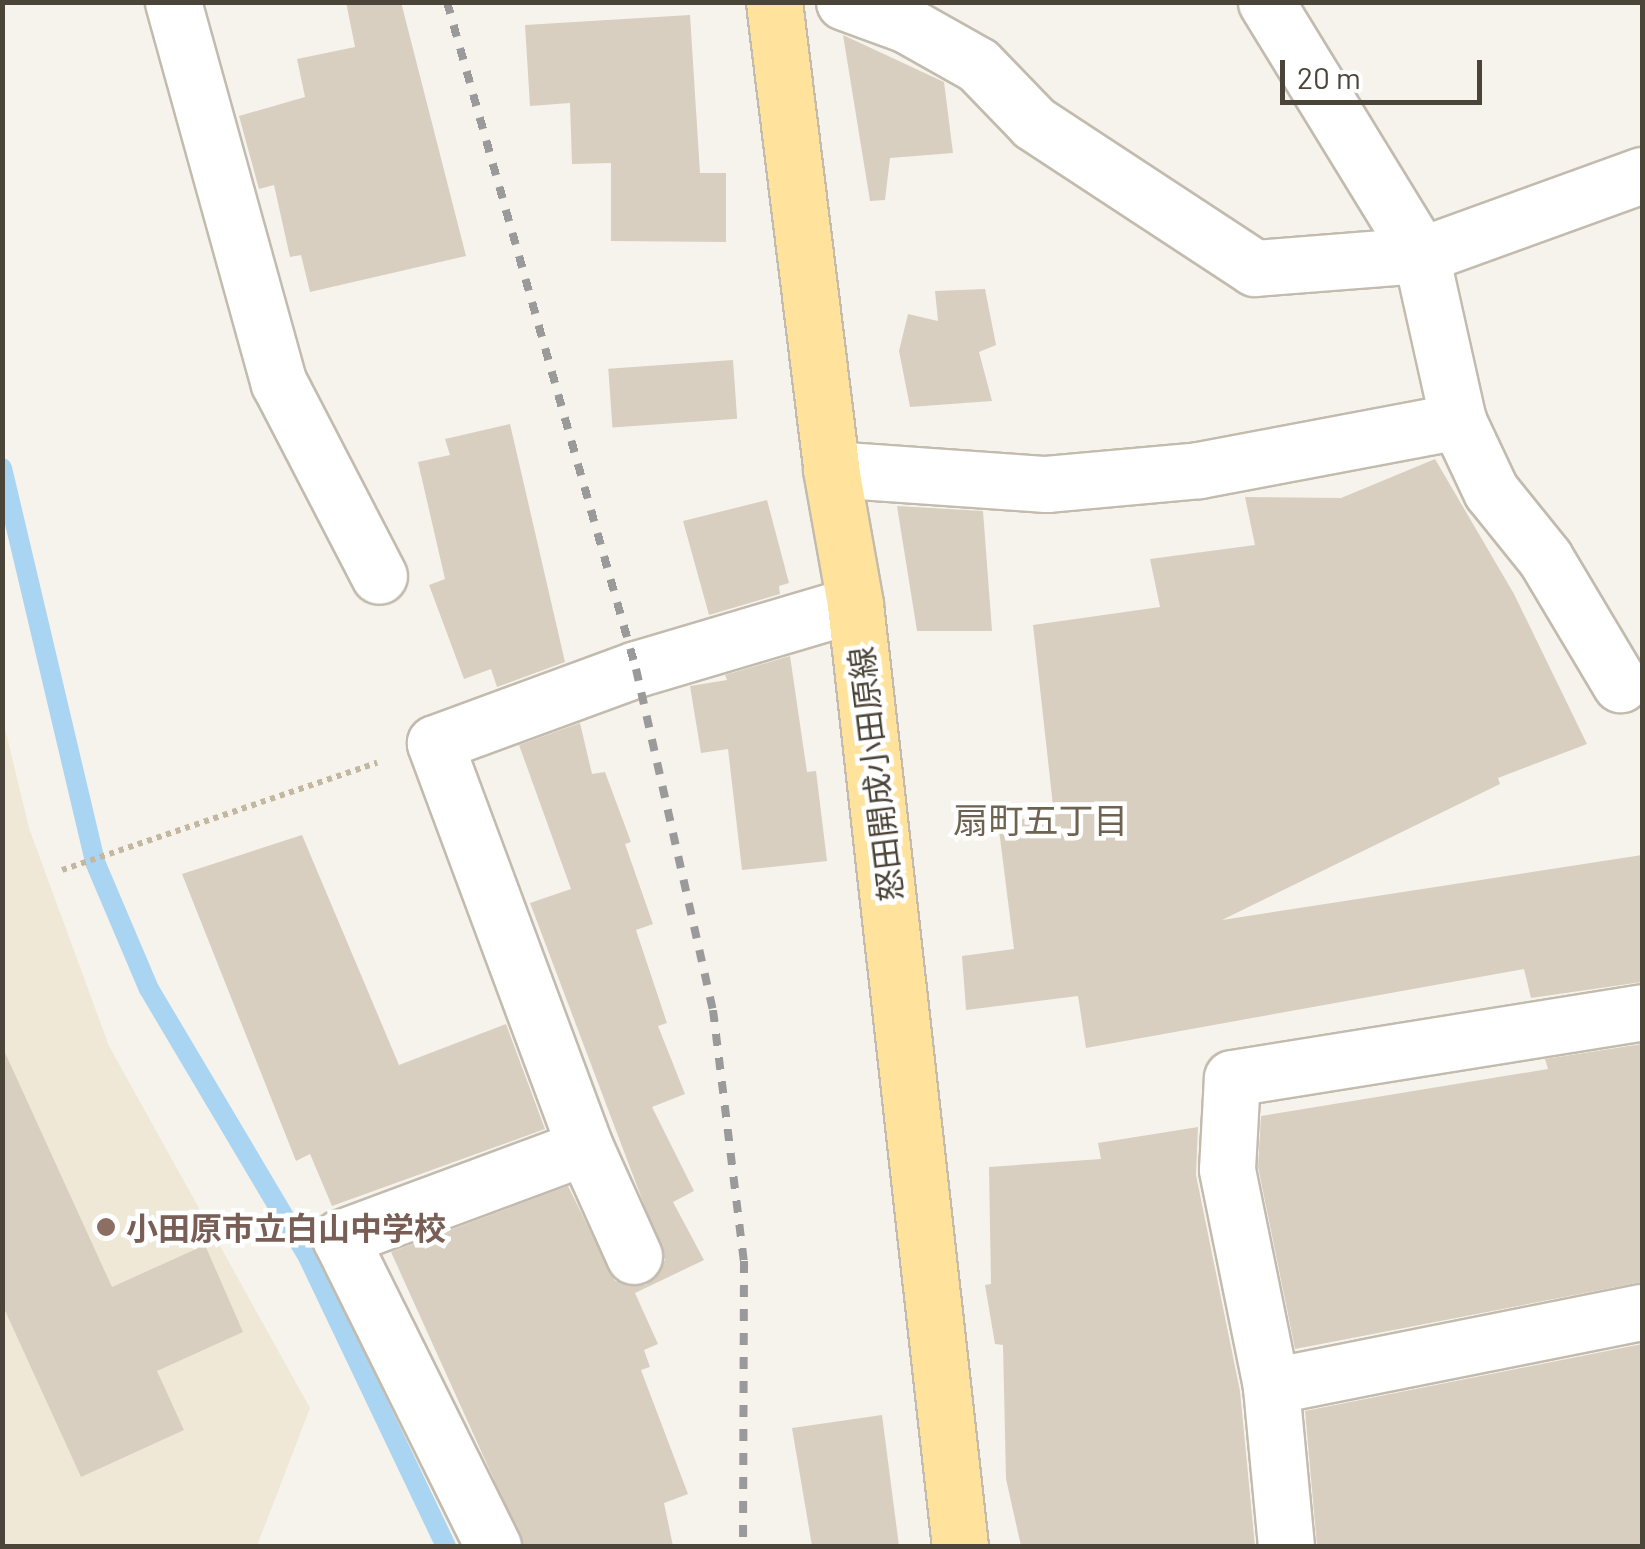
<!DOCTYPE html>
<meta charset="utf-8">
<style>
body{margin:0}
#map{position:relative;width:1645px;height:1549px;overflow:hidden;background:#f6f3ec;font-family:Barlow,"Noto Sans JP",sans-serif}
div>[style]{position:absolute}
.education>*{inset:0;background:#efe8d6}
.stream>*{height:20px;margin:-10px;padding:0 10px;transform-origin:10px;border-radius:10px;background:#a9d4f2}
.building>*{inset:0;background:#d8cfc1;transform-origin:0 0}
.path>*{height:6px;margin-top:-3px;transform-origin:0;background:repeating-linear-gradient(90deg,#c4b79f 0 5px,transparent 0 10px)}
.roads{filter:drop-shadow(2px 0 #c2bbae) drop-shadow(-2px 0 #c2bbae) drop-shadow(0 2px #c2bbae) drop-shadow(0 -2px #c2bbae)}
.minor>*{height:55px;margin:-27.5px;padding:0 27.5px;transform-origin:27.5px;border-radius:27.5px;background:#fff}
.major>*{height:55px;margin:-27.5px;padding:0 27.5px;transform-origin:27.5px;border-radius:27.5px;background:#ffe39c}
.rail>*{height:8px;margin-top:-4px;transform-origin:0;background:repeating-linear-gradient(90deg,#9a9a9a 0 12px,transparent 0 24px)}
.dots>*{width:28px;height:28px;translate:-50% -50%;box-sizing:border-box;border:5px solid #fff;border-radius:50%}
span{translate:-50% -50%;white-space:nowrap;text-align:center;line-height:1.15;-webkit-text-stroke:9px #fff;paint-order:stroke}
.street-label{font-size:32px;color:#4b4439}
.education-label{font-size:32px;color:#785e54;font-weight:700}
.left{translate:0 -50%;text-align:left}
.neighbourhood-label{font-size:35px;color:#6e6250}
.frame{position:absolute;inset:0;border:5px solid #4b4439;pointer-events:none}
.scale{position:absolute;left:1280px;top:60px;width:202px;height:45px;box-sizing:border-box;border:5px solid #4b4439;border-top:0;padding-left:12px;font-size:30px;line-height:35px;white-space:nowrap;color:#4b4439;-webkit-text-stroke:8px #fff;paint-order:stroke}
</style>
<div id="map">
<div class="education">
<i style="clip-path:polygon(2px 716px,29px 828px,109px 1046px,310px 1408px,257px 1546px,3px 1546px)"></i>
</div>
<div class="stream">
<i style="left:2px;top:468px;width:405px;rotate:76.7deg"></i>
<i style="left:95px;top:862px;width:138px;rotate:67deg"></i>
<i style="left:149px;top:989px;width:314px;rotate:59.3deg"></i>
<i style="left:309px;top:1259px;width:318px;rotate:64.5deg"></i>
</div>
<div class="building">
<i style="clip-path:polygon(346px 2px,401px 2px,466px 256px,310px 292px,301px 255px,290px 257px,274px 185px,259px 189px,239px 116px,305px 97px,297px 59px,355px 47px)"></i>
<i style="clip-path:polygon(690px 15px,700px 173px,726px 173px,726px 242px,611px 241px,611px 163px,572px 164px,570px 103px,530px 106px,525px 25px)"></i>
<i style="clip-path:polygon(843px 35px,944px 82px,953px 153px,890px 158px,885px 200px,870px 201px)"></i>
<i style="clip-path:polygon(985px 289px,996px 345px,979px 352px,992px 401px,910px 407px,899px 351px,908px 314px,938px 321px,935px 291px)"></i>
<i style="left:733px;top:360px;width:59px;height:125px;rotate:86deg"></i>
<i style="clip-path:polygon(510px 424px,565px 662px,497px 687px,491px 669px,464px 679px,429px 585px,445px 579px,418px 462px,450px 455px,445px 439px)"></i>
<i style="clip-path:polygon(1435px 459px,1514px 594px,1587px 744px,1498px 778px,1500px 784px,1222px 920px,1642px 855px,1642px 982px,1531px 998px,1524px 969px,1086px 1048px,1078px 996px,966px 1010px,962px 956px,1014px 949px,998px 822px,1054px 815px,1033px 625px,1160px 607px,1150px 559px,1255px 545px,1245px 497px,1341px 498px)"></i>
<i style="clip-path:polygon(767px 500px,789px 583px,779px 586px,780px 594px,709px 615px,683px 521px)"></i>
<i style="clip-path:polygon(897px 506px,983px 511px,992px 631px,917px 631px)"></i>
<i style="clip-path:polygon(790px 656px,807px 772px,816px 771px,827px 861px,742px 870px,728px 749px,701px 753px,690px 686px,727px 680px,725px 675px)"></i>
<i style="clip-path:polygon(580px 723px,592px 774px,605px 772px,631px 842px,625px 844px,653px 924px,636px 930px,667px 1023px,658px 1026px,685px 1094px,652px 1107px,694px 1191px,673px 1202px,704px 1260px,635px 1293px,658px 1344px,644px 1350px,650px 1367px,641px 1370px,688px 1494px,664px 1503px,673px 1546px,524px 1546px,391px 1252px,568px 1186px,615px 1281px,646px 1285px,665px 1260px,530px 903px,571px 889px,519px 745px)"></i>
<i style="clip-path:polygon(302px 835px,399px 1065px,506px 1024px,545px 1129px,332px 1206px,310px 1154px,296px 1161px,182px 874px)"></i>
<i style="clip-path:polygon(1642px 1044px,1642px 1282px,1295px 1349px,1258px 1167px,1261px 1116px,1548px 1069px,1545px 1059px)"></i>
<i style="clip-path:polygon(2px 1046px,112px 1287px,205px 1245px,243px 1332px,157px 1371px,184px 1430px,81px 1477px,2px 1304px)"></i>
<i style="clip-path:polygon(1198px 1127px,1196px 1175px,1240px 1391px,1255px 1546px,1021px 1546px,1006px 1479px,1003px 1345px,995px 1344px,985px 1285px,991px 1284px,989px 1167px,1101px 1159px,1098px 1143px)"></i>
<i style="clip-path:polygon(1642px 1344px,1642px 1546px,1317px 1546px,1305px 1411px)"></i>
<i style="clip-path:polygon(882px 1415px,899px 1546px,812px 1546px,792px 1428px)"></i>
</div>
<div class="path">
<i style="left:62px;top:870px;width:333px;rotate:-18.8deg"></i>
</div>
<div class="roads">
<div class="minor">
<i style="left:173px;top:2px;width:395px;rotate:74.5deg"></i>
<i style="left:279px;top:383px;width:217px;rotate:62.6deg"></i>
<i style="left:844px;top:2px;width:67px;rotate:20.1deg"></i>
<i style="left:907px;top:25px;width:81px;rotate:29.4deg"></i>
<i style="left:978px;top:65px;width:81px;rotate:46deg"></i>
<i style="left:1034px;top:123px;width:264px;rotate:33.3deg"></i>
<i style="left:1255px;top:268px;width:167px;rotate:-4.5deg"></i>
<i style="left:1421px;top:255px;width:235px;rotate:-19.9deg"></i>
<i style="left:1266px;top:2px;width:297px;rotate:58.5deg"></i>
<i style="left:1421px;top:255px;width:170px;rotate:77.4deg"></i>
<i style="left:1458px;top:421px;width:77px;rotate:64.8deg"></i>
<i style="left:1491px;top:491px;width:86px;rotate:51.1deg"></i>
<i style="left:1545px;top:558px;width:147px;rotate:59.2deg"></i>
<i style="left:831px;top:469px;width:216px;rotate:4deg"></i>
<i style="left:1046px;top:484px;width:154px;rotate:-5.2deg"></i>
<i style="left:1199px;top:470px;width:264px;rotate:-10.7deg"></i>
<i style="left:634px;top:1256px;width:120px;rotate:-114.2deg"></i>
<i style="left:585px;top:1147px;width:431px;rotate:-110.4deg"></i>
<i style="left:435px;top:743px;width:214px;rotate:-20.2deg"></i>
<i style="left:636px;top:669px;width:228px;rotate:-16.5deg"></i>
<i style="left:1271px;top:1386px;width:378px;rotate:-11.3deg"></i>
<i style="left:493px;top:1546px;width:344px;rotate:-116.4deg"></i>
<i style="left:340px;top:1238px;width:261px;rotate:-20.4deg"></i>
<i style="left:1286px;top:1546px;width:161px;rotate:-95.4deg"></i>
<i style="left:1271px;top:1386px;width:221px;rotate:-101.5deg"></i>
<i style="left:1227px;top:1169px;width:91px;rotate:-86.9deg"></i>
<i style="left:1232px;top:1078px;width:415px;rotate:-9.1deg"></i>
</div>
<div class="major">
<i style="left:774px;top:2px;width:470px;rotate:83deg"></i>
<i style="left:831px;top:469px;width:137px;rotate:79.9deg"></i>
<i style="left:855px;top:604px;width:948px;rotate:83.64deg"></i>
</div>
</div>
<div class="rail">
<i style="left:447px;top:2px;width:693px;rotate:74.18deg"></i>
<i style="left:636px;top:669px;width:350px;rotate:77.3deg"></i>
<i style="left:713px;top:1010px;width:253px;rotate:83deg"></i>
<i style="left:744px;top:1261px;width:285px;rotate:90.2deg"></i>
</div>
<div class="dots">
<i style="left:106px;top:1227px;background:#8d6e63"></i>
</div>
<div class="street-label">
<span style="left:875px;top:774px;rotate:-97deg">怒田開成小田原線</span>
</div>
<div class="education-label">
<span class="left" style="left:126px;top:1227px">小田原市立白山中学校</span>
</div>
<div class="neighbourhood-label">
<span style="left:1041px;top:819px">扇町五丁目</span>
</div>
<div class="frame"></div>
<div class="scale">20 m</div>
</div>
